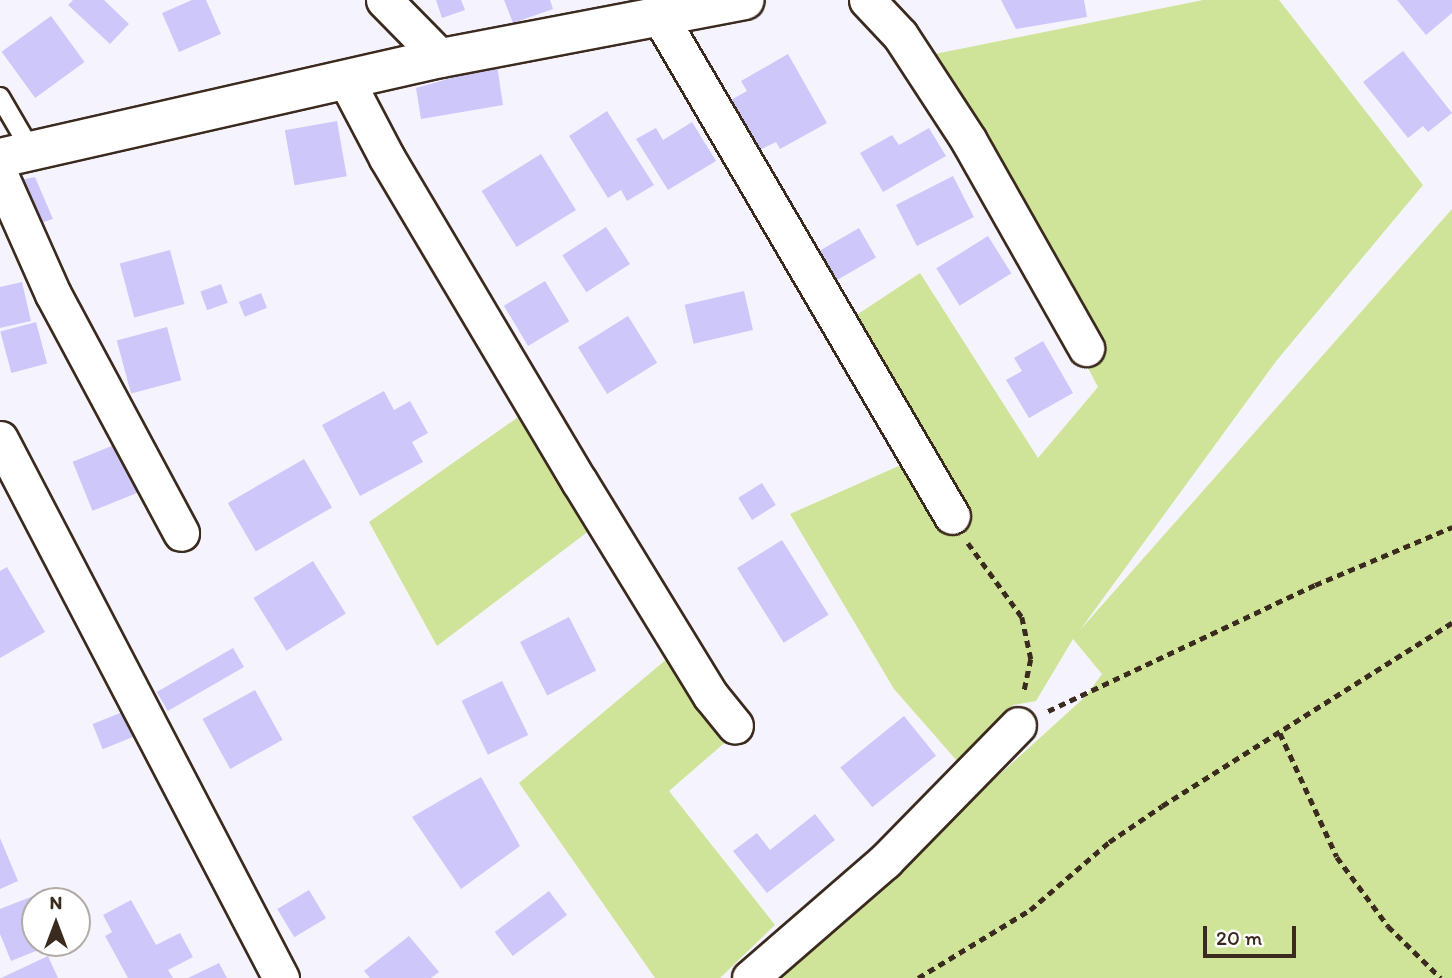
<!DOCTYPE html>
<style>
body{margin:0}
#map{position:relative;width:1452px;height:978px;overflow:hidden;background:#f5f4fe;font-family:Itim,sans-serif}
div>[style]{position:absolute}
.green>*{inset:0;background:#cfe499}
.building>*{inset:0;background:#cec7f9;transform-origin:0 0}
.path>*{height:4.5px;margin-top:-2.25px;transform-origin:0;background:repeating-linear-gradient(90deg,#3b2a1e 0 7px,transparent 0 12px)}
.roads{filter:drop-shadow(2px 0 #3b2a1e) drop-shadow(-2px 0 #3b2a1e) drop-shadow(0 2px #3b2a1e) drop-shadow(0 -2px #3b2a1e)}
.lane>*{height:18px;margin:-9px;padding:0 9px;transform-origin:9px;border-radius:9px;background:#fff}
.street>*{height:35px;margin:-17.5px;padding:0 17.5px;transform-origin:17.5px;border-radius:17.5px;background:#fff}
.secondary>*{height:38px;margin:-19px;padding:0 19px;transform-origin:19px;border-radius:19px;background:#fff}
span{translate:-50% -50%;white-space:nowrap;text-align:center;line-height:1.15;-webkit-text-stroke:5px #fff;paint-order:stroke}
.north{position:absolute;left:21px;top:887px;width:70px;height:70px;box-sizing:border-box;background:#fff;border:2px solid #b1aaa5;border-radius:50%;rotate:0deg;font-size:19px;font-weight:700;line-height:28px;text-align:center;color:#3b2a1e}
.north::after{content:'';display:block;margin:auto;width:24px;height:32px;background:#3b2a1e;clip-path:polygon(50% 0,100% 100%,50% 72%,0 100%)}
.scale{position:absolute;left:1203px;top:926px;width:93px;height:32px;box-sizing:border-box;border:4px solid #3b2a1e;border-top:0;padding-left:9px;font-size:21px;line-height:24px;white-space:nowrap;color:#3b2a1e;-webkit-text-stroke:5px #fff;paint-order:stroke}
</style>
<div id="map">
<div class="green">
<i style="clip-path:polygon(1203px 0,1279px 0,1423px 185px,1277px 360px,1080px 630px,1452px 209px,1452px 978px,775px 978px,1086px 696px,1102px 674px,1073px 639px,1036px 701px,1013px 705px,958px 762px,894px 689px,790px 514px,928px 453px,852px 318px,920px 273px,1038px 458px,1098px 387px,925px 56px)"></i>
<i style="clip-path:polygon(524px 413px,594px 527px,437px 646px,369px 522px)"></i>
<i style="clip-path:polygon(674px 653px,729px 739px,669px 791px,775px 925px,720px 978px,655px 978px,519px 783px)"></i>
</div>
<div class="building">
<i style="clip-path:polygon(73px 0,104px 0,129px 24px,110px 44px,68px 5px)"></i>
<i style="clip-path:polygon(192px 0,206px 0,221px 34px,179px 52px,162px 13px)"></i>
<i style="clip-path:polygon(436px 0,461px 0,465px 10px,442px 18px)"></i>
<i style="clip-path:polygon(504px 0,550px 0,553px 9px,513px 23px)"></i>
<i style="clip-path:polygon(1001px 0,1084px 0,1087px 17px,1016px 29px)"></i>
<i style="clip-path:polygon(1397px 0,1452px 0,1452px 13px,1426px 35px)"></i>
<i style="left:51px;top:16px;width:57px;height:61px;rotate:54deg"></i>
<i style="clip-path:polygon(1403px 51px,1452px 113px,1428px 132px,1423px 126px,1408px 138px,1363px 82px)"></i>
<i style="clip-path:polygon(788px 54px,827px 123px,780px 149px,776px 142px,757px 151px,729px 101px,747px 91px,741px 81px)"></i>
<i style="clip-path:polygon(497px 65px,503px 105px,421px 119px,416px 88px)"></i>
<i style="clip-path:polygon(607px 111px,654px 185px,627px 201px,621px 190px,608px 198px,569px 136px)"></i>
<i style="left:337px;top:121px;width:56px;height:53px;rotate:80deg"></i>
<i style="clip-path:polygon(692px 122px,716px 161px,668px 190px,636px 139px,656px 128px,663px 140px)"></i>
<i style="clip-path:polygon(929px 128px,946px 156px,883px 192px,860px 153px,892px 135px,899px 145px)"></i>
<i style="left:541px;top:154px;width:66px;height:70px;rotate:58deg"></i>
<i style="left:953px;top:176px;width:46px;height:64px;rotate:63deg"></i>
<i style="clip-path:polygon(35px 177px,53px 219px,31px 226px,10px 182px)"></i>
<i style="left:606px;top:227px;width:44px;height:52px;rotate:57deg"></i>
<i style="left:859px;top:228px;width:34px;height:49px;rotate:60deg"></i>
<i style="left:988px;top:236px;width:44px;height:61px;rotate:58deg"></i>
<i style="left:170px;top:250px;width:56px;height:52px;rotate:75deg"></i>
<i style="left:545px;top:281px;width:47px;height:48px;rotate:59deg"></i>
<i style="clip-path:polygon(22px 282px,31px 321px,0 328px,0 287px)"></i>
<i style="left:221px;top:284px;width:20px;height:22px;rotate:70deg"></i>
<i style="left:744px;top:291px;width:40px;height:61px;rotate:77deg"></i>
<i style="left:261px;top:293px;width:16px;height:24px;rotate:68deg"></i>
<i style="left:628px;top:316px;width:55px;height:59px;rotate:58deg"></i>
<i style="left:36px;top:322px;width:43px;height:37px;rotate:75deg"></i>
<i style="left:167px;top:327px;width:55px;height:52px;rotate:75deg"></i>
<i style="clip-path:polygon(1043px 341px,1073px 393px,1029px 418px,1006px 380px,1022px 371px,1014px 358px)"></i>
<i style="clip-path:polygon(384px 391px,394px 410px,410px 401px,428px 433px,412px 442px,423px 462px,360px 496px,322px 425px)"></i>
<i style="left:119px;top:443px;width:53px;height:50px;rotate:68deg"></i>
<i style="left:304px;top:459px;width:56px;height:88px;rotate:60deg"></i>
<i style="left:762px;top:483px;width:26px;height:28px;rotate:58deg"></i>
<i style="left:782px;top:540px;width:88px;height:53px;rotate:58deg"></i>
<i style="left:313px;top:561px;width:62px;height:70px;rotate:58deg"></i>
<i style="clip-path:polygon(7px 567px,45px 632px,0 658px,0 571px)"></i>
<i style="left:569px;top:617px;width:60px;height:55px;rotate:63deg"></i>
<i style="left:233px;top:648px;width:22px;height:88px;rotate:60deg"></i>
<i style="left:502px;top:681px;width:60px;height:45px;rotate:64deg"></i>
<i style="left:255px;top:690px;width:57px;height:60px;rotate:61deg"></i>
<i style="left:125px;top:711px;width:27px;height:35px;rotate:68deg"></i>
<i style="left:904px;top:716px;width:51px;height:82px;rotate:51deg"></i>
<i style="clip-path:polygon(481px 777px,520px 846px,461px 889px,412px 817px)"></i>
<i style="clip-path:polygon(815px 814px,835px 840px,767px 893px,733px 851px,757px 833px,770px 850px)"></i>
<i style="clip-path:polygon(0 838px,18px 881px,0 889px)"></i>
<i style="left:309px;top:890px;width:33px;height:37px;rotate:59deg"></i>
<i style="clip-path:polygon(46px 891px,50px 901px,35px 901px,35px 943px,56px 943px,11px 961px,0 934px,0 909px)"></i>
<i style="left:549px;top:891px;width:30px;height:68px;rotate:53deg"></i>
<i style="clip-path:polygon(131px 900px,156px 945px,180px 933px,193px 957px,168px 970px,173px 978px,128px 978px,105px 936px,112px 932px,103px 915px)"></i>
<i style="clip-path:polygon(409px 936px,439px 972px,431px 978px,370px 978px,364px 971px)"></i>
<i style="clip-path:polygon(48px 956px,58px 978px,1px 978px)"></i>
<i style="clip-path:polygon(219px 963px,227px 978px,188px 978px)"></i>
</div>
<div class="path">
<i style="left:968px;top:543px;width:92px;rotate:53.9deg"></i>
<i style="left:1022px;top:617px;width:43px;rotate:77.9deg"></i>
<i style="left:1031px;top:659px;width:35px;rotate:102deg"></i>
<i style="left:1048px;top:711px;width:295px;rotate:-25.3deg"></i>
<i style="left:1315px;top:585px;width:149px;rotate:-22.9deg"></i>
<i style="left:1280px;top:733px;width:136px;rotate:65.3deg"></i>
<i style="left:1337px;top:857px;width:86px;rotate:53.5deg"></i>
<i style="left:1388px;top:926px;width:74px;rotate:44.5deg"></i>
<i style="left:918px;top:978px;width:131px;rotate:-31.3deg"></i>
<i style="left:1030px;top:910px;width:104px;rotate:-40.7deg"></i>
<i style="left:1109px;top:842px;width:64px;rotate:-34.2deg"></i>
<i style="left:1162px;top:806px;width:343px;rotate:-32.3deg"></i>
</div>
<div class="roads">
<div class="lane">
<i style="left:0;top:97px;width:61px;rotate:59.7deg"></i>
</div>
<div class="street">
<i style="left:384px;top:0;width:81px;rotate:45.5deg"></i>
<i style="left:867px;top:0;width:48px;rotate:46.7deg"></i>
<i style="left:900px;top:35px;width:126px;rotate:56.9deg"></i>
<i style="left:969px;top:141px;width:238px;rotate:60.5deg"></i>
<i style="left:660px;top:17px;width:578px;rotate:59.67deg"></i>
<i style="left:346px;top:80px;width:88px;rotate:62.3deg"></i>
<i style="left:387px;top:158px;width:376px;rotate:59.3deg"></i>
<i style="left:579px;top:481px;width:252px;rotate:58.5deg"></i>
<i style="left:711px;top:696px;width:38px;rotate:51deg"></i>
<i style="left:0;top:175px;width:130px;rotate:66deg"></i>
<i style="left:53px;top:294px;width:271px;rotate:61.8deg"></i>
<i style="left:0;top:439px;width:608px;rotate:62.47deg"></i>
<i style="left:750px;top:978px;width:179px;rotate:-40.9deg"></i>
<i style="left:885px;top:861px;width:190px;rotate:-45.6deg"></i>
</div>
<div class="secondary">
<i style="left:0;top:158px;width:452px;rotate:-12.8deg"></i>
<i style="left:441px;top:58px;width:309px;rotate:-10.8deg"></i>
</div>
</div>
<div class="north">N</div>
<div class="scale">20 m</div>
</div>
